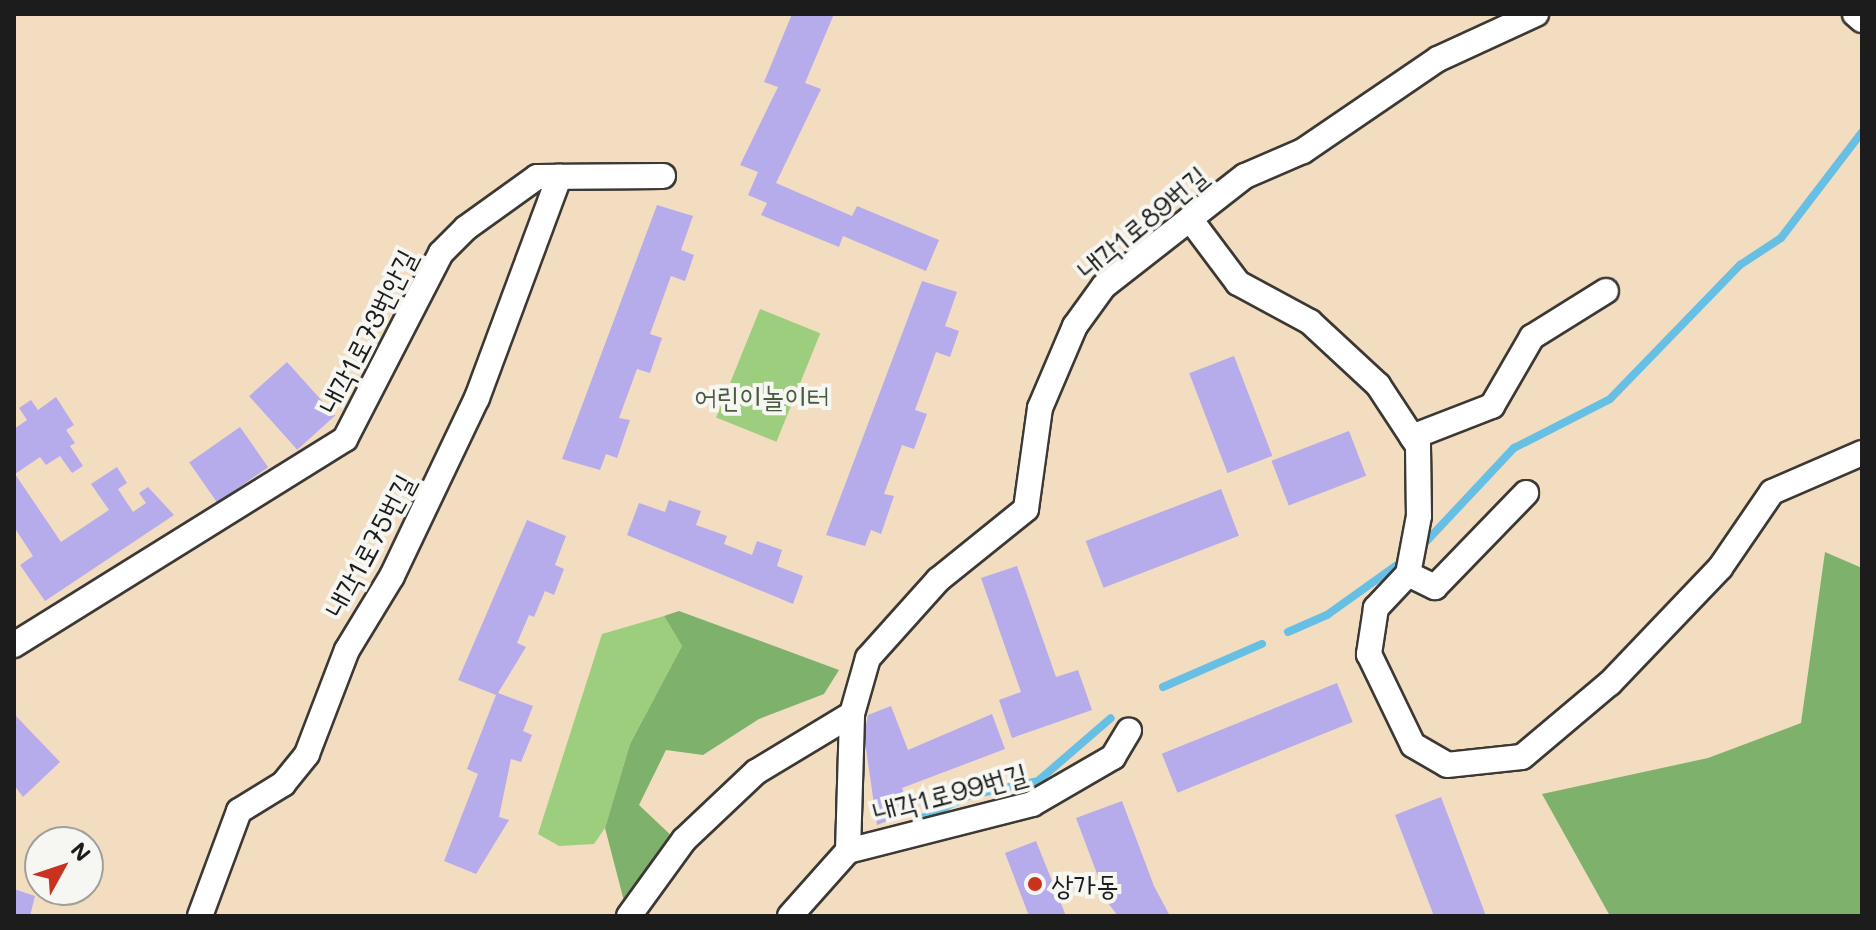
<!DOCTYPE html>
<meta charset="utf-8">
<style>
body{margin:0}
#map{position:relative;width:1876px;height:930px;overflow:hidden;background:#f3ddc0;font-family:Mali,"Poor Story",sans-serif}
div>[style]{position:absolute}
.green>*{inset:0;background:#9cce7d;transform-origin:0 0}
.forest>*{inset:0;background:#7db16c}
.stream>*{height:8px;margin:-4px;padding:0 4px;transform-origin:4px;border-radius:4px;background:#67c0e4}
.building>*{inset:0;background:#b6abeb;transform-origin:0 0}
.roads{filter:drop-shadow(2px 0 #3c3935) drop-shadow(-2px 0 #3c3935) drop-shadow(0 2px #3c3935) drop-shadow(0 -2px #3c3935)}
.street>*{height:24px;margin:-12px;padding:0 12px;transform-origin:12px;border-radius:12px;background:#fff}
.dots>*{width:22px;height:22px;translate:-50% -50%;box-sizing:border-box;border:4px solid #f6f6f2;border-radius:50%}
span{translate:-50% -50%;white-space:nowrap;text-align:center;line-height:1.15;-webkit-text-stroke:8px #f6f6f2;paint-order:stroke}
.street-label{font-size:28px;color:#1c1c1c}
.park-label{font-size:28px;color:#495a3e}
.poi-label{font-size:28px;color:#1c1c1c}
.left{translate:0 -50%;text-align:left}
.frame{position:absolute;inset:0;border:16px solid #1c1c1c;pointer-events:none}
.north{position:absolute;left:24px;top:826px;width:80px;height:80px;box-sizing:border-box;background:#f6f6f2;border:2px solid #9f9f9c;border-radius:50%;rotate:50deg;font-size:22px;font-weight:700;line-height:32px;text-align:center;color:#1c1c1c}
.north::after{content:'';display:block;margin:auto;width:28px;height:36px;background:#c8321e;clip-path:polygon(50% 0,100% 100%,50% 72%,0 100%)}
</style>
<div id="map">
<div class="green">
<i style="left:760px;top:309px;width:65px;height:117px;rotate:22deg"></i>
<i style="clip-path:polygon(664px 616px,682px 646px,630px 744px,605px 828px,594px 844px,559px 846px,538px 834px,602px 634px)"></i>
</div>
<div class="forest">
<i style="clip-path:polygon(1825px 552px,1862px 568px,1862px 916px,1610px 916px,1542px 794px,1708px 758px,1801px 723px)"></i>
<i style="clip-path:polygon(679px 611px,839px 670px,824px 694px,759px 719px,703px 755px,666px 750px,639px 805px,676px 840px,625px 905px,605px 828px,630px 744px,682px 646px,664px 616px)"></i>
</div>
<div class="stream">
<i style="left:1421px;top:547px;width:136px;rotate:-46.8deg"></i>
<i style="left:1514px;top:448px;width:108px;rotate:-27deg"></i>
<i style="left:1610px;top:399px;width:187px;rotate:-45.9deg"></i>
<i style="left:1740px;top:265px;width:49px;rotate:-33.4deg"></i>
<i style="left:1781px;top:238px;width:133px;rotate:-52.6deg"></i>
<i style="left:1288px;top:632px;width:43px;rotate:-23.6deg"></i>
<i style="left:1327px;top:615px;width:95px;rotate:-35.5deg"></i>
<i style="left:1163px;top:687px;width:108px;rotate:-23.5deg"></i>
<i style="left:920px;top:819px;width:56px;rotate:-25.2deg"></i>
<i style="left:971px;top:795px;width:68px;rotate:-11.8deg"></i>
<i style="left:1038px;top:781px;width:96px;rotate:-40.8deg"></i>
</div>
<div class="building">
<i style="clip-path:polygon(792px 14px,834px 14px,805px 83px,821px 89px,776px 183px,852px 216px,857px 206px,939px 240px,926px 271px,843px 236px,839px 247px,761px 215px,767px 203px,748px 195px,758px 172px,740px 165px,778px 87px,764px 82px)"></i>
<i style="clip-path:polygon(657px 205px,693px 216px,681px 250px,694px 255px,685px 281px,671px 276px,650px 334px,662px 338px,650px 373px,637px 369px,619px 418px,630px 420px,617px 458px,606px 454px,600px 470px,562px 459px)"></i>
<i style="clip-path:polygon(922px 281px,957px 292px,945px 326px,959px 331px,950px 357px,936px 352px,915px 410px,927px 414px,914px 449px,902px 445px,884px 494px,894px 496px,881px 534px,871px 530px,865px 546px,826px 535px)"></i>
<i style="left:1234px;top:356px;width:107px;height:48px;rotate:69deg"></i>
<i style="left:287px;top:362px;width:72px;height:51px;rotate:48deg"></i>
<i style="clip-path:polygon(56px 397px,74px 425px,66px 430px,75px 443px,70px 446px,83px 466px,72px 473px,60px 456px,46px 465px,40px 457px,15px 474px,61px 542px,109px 510px,91px 484px,117px 467px,127px 483px,118px 489px,133px 512px,146px 503px,139px 493px,148px 487px,174px 515px,45px 601px,20px 565px,33px 556px,14px 527px,14px 429px,27px 420px,19px 408px,31px 400px,38px 410px)"></i>
<i style="left:240px;top:427px;width:49px;height:62px;rotate:55deg"></i>
<i style="left:1349px;top:431px;width:48px;height:83px;rotate:69deg"></i>
<i style="left:1221px;top:489px;width:50px;height:145px;rotate:69deg"></i>
<i style="clip-path:polygon(669px 500px,701px 511px,696px 525px,727px 536px,724px 544px,752px 555px,757px 541px,782px 550px,777px 566px,803px 576px,793px 604px,627px 535px,639px 503px,665px 512px)"></i>
<i style="clip-path:polygon(527px 520px,566px 536px,555px 565px,564px 569px,554px 595px,545px 591px,534px 617px,529px 615px,517px 643px,526px 647px,498px 693px,533px 706px,523px 731px,532px 735px,521px 762px,511px 759px,499px 817px,509px 820px,476px 874px,444px 861px,478px 774px,467px 769px,496px 695px,458px 680px)"></i>
<i style="clip-path:polygon(1017px 566px,1056px 677px,1078px 670px,1092px 710px,1012px 738px,999px 700px,1021px 692px,981px 578px)"></i>
<i style="left:1337px;top:683px;width:42px;height:189px;rotate:68deg"></i>
<i style="clip-path:polygon(891px 706px,908px 750px,992px 714px,1005px 749px,902px 788px,911px 812px,877px 825px,864px 735px,868px 715px)"></i>
<i style="clip-path:polygon(14px 714px,60px 762px,23px 797px,14px 785px)"></i>
<i style="clip-path:polygon(1441px 797px,1486px 916px,1434px 916px,1395px 815px)"></i>
<i style="clip-path:polygon(1122px 801px,1154px 886px,1170px 916px,1118px 916px,1108px 903px,1076px 818px)"></i>
<i style="clip-path:polygon(1036px 841px,1066px 916px,1029px 916px,1005px 853px)"></i>
<i style="clip-path:polygon(14px 889px,35px 896px,30px 916px,14px 916px)"></i>
</div>
<div class="roads">
<div class="street">
<i style="left:1855px;top:14px;width:9px;rotate:41deg"></i>
<i style="left:1190px;top:219px;width:80px;rotate:53.1deg"></i>
<i style="left:1238px;top:283px;width:82px;rotate:28.4deg"></i>
<i style="left:1310px;top:322px;width:93px;rotate:42.8deg"></i>
<i style="left:1378px;top:385px;width:73px;rotate:56.7deg"></i>
<i style="left:1418px;top:446px;width:70px;rotate:89.2deg"></i>
<i style="left:1419px;top:516px;width:59px;rotate:100.7deg"></i>
<i style="left:1408px;top:574px;width:47px;rotate:133.3deg"></i>
<i style="left:1376px;top:608px;width:47px;rotate:98.7deg"></i>
<i style="left:1369px;top:654px;width:101px;rotate:64.2deg"></i>
<i style="left:1413px;top:745px;width:39px;rotate:30deg"></i>
<i style="left:1447px;top:765px;width:75px;rotate:-6.1deg"></i>
<i style="left:1522px;top:757px;width:115px;rotate:-40.1deg"></i>
<i style="left:1610px;top:683px;width:159px;rotate:-46.3deg"></i>
<i style="left:1720px;top:568px;width:92px;rotate:-55.6deg"></i>
<i style="left:1772px;top:492px;width:98px;rotate:-23.4deg"></i>
<i style="left:1412px;top:437px;width:86px;rotate:-21.2deg"></i>
<i style="left:1492px;top:406px;width:80px;rotate:-59.9deg"></i>
<i style="left:1532px;top:337px;width:87px;rotate:-31.9deg"></i>
<i style="left:1408px;top:574px;width:30px;rotate:26deg"></i>
<i style="left:1435px;top:587px;width:131px;rotate:-45.9deg"></i>
<i style="left:14px;top:645px;width:390px;rotate:-31.9deg"></i>
<i style="left:345px;top:439px;width:209px;rotate:-62.7deg"></i>
<i style="left:441px;top:253px;width:35px;rotate:-45deg"></i>
<i style="left:466px;top:228px;width:87px;rotate:-35.7deg"></i>
<i style="left:537px;top:177px;width:126px;rotate:-0.5deg"></i>
<i style="left:848px;top:851px;width:137px;rotate:-88.3deg"></i>
<i style="left:852px;top:714px;width:58px;rotate:-74.1deg"></i>
<i style="left:868px;top:658px;width:105px;rotate:-48.1deg"></i>
<i style="left:938px;top:580px;width:113px;rotate:-38.9deg"></i>
<i style="left:1026px;top:509px;width:102px;rotate:-82.1deg"></i>
<i style="left:1040px;top:408px;width:89px;rotate:-66.9deg"></i>
<i style="left:1075px;top:326px;width:49px;rotate:-54.1deg"></i>
<i style="left:1104px;top:286px;width:179px;rotate:-38deg"></i>
<i style="left:1245px;top:176px;width:63px;rotate:-23.3deg"></i>
<i style="left:1303px;top:151px;width:163px;rotate:-34.3deg"></i>
<i style="left:1438px;top:59px;width:108px;rotate:-24.7deg"></i>
<i style="left:200px;top:916px;width:112px;rotate:-69.6deg"></i>
<i style="left:239px;top:811px;width:52px;rotate:-31.5deg"></i>
<i style="left:283px;top:784px;width:38px;rotate:-51deg"></i>
<i style="left:307px;top:754px;width:111px;rotate:-69deg"></i>
<i style="left:347px;top:650px;width:87px;rotate:-58.7deg"></i>
<i style="left:392px;top:576px;width:197px;rotate:-64.5deg"></i>
<i style="left:477px;top:398px;width:236px;rotate:-69.6deg"></i>
<i style="left:629px;top:916px;width:94px;rotate:-54.1deg"></i>
<i style="left:684px;top:840px;width:99px;rotate:-43.4deg"></i>
<i style="left:756px;top:772px;width:112px;rotate:-31.1deg"></i>
<i style="left:790px;top:916px;width:87px;rotate:-48.3deg"></i>
<i style="left:848px;top:851px;width:190px;rotate:-14.3deg"></i>
<i style="left:1032px;top:804px;width:94px;rotate:-30.1deg"></i>
<i style="left:1113px;top:757px;width:31px;rotate:-59deg"></i>
</div>
</div>
<div class="dots">
<i style="left:1035px;top:884px;background:#c8321e"></i>
</div>
<div class="street-label">
<span style="left:1142px;top:222px;rotate:-40deg">내각1로89번길</span>
<span style="left:367px;top:331px;rotate:-63deg">내각1로73번안길</span>
<span style="left:369px;top:545px;rotate:-62deg">내각1로75번길</span>
<span style="left:950px;top:792px;rotate:-15deg">내각1로99번길</span>
</div>
<div class="park-label">
<span style="left:762px;top:396px">어린이놀이터</span>
</div>
<div class="poi-label">
<span class="left" style="left:1051px;top:884px">상가동</span>
</div>
<div class="frame"></div>
<div class="north">N</div>
</div>
